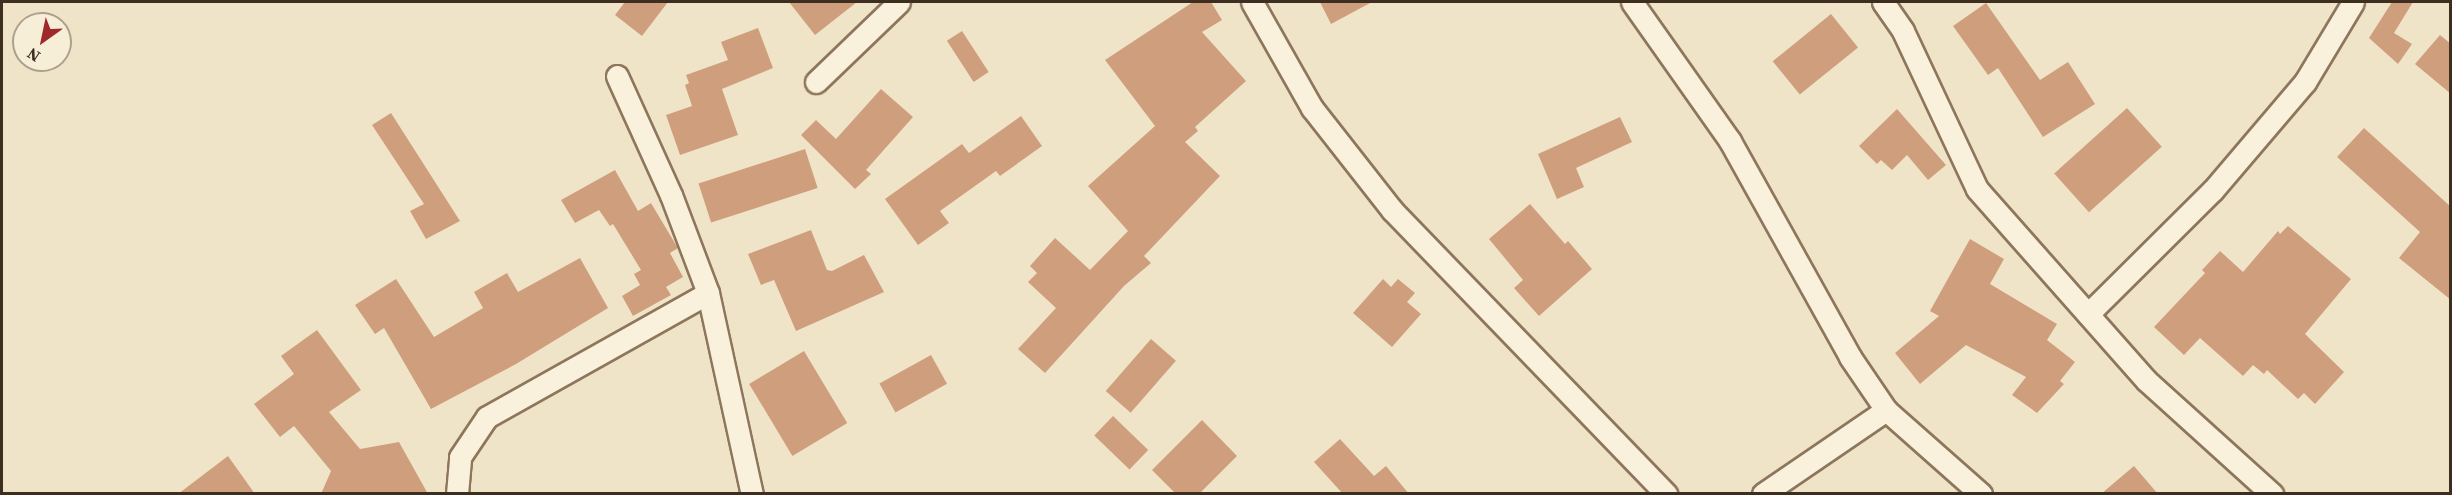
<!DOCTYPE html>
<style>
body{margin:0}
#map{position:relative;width:2452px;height:495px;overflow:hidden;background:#f0e4c8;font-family:"Source Serif 4",serif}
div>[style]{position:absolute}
.building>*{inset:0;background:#cf9f7d;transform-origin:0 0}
.roads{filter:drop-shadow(2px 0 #8d765c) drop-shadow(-2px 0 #8d765c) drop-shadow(0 2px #8d765c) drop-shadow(0 -2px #8d765c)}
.minor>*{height:21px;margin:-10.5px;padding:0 10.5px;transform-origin:10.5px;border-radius:10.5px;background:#faf1dc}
span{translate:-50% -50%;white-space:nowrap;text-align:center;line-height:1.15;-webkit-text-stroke:4.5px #f7eed8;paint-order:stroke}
.frame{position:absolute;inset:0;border:3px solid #3d2e20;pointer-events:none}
.north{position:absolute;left:12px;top:12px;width:60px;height:60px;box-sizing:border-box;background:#f7eed8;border:2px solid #ada18e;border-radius:50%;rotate:213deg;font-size:16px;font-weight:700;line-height:24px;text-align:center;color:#3d2e20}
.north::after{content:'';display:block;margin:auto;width:21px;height:27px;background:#9e2a2b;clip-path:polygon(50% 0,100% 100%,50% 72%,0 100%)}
</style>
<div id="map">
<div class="building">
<i style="clip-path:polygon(625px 2px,668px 2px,642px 36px,615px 15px)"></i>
<i style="clip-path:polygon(789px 2px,857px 2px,815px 35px)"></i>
<i style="clip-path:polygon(1193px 2px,1211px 2px,1222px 20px,1202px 32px,1246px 81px,1195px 127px,1198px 131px,1185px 142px,1220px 176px,1144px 256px,1151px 263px,1124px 286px,1045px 373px,1018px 349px,1056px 308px,1028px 282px,1037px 273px,1030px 266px,1055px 238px,1090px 270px,1128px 231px,1088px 186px,1155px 126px,1105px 60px)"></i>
<i style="clip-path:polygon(1320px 2px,1372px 2px,1331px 24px)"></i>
<i style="clip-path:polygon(2392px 2px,2413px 2px,2394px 33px,2412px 44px,2398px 64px,2369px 38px)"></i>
<i style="clip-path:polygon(1986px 3px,2040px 80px,2068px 62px,2095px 104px,2043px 137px,1998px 68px,1988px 75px,1953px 26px)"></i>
<i style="left:1831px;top:14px;width:43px;height:75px;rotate:51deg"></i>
<i style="clip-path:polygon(758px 28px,773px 68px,722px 89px,738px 135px,680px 155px,666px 115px,692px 106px,685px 85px,689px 83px,686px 75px,728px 60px,721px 42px)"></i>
<i style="left:962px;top:31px;width:49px;height:18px;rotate:57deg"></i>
<i style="clip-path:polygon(2440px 35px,2451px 44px,2451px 94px,2415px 64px)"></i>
<i style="clip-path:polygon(881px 89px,913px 117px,866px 170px,871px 174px,855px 189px,801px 135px,816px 120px,836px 139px)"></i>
<i style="left:2127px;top:108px;width:52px;height:98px;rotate:48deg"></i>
<i style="clip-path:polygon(1897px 109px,1946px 165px,1928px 180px,1907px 155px,1892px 170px,1881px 160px,1877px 164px,1859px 146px)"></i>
<i style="clip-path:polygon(391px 113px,460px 221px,426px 239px,410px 211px,424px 204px,372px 125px)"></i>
<i style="clip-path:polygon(1021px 116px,1042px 146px,1000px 176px,996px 171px,940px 211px,949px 223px,918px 245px,885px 199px,962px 144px,969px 153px)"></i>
<i style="clip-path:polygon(1620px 117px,1632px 142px,1576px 168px,1584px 187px,1557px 199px,1538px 154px)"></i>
<i style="clip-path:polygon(2364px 128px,2451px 207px,2451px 300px,2399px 258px,2420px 232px,2337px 157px)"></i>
<i style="left:805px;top:149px;width:41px;height:112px;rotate:72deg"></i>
<i style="clip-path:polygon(615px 170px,638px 211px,651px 203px,676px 245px,678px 248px,670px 253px,683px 277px,666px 287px,671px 295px,633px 316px,622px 296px,640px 285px,634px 274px,641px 270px,613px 224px,610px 226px,599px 210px,575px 223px,561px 200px)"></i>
<i style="clip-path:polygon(1530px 204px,1565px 244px,1568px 241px,1592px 269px,1539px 316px,1514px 288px,1523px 280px,1489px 239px)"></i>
<i style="clip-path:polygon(2288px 226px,2351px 279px,2305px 334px,2344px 372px,2315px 404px,2304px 393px,2298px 399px,2267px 370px,2264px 374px,2253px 365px,2243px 376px,2200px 338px,2184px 355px,2154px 327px,2205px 273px,2202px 270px,2220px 251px,2243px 272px,2278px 231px,2280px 234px)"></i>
<i style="clip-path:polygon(811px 230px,827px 270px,832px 271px,864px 255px,884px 292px,796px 331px,774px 280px,761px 285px,748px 254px)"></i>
<i style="clip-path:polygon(1970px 239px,2004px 259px,1990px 284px,2057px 324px,2047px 340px,2075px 362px,2060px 381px,2064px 384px,2037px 413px,2012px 395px,2026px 377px,1966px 345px,1920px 384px,1895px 353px,1939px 316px,1930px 311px)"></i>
<i style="clip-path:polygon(580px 258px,608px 308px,516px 364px,431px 409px,384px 328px,375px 334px,355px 305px,396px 279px,434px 337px,483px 308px,474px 292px,507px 273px,518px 292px)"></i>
<i style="clip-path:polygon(1383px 279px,1391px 287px,1398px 279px,1415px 293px,1407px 302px,1421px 314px,1392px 347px,1353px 313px)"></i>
<i style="clip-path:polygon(317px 330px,361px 390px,329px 412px,360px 449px,399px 442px,428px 494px,321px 494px,331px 471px,294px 426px,280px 437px,254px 404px,294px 374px,281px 356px)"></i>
<i style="left:1151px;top:339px;width:33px;height:69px;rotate:41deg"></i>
<i style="left:804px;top:351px;width:84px;height:64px;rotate:59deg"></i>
<i style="left:931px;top:355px;width:33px;height:59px;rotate:61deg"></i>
<i style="left:1113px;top:416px;width:49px;height:27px;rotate:44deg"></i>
<i style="clip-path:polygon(1202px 420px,1237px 456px,1199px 494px,1176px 494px,1152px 470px)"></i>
<i style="clip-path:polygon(1340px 439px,1374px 476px,1386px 466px,1409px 494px,1343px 494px,1314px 462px)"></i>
<i style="clip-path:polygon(228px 456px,255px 494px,178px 494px)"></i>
<i style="clip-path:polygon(2134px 466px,2158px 494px,2101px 494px)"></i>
</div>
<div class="roads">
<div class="minor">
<i style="left:1252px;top:2px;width:122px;rotate:60.5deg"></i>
<i style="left:1312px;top:108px;width:130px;rotate:51.9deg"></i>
<i style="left:1392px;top:210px;width:395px;rotate:46deg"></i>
<i style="left:1632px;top:2px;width:170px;rotate:54.8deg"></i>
<i style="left:1730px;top:141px;width:247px;rotate:60.9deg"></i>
<i style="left:1850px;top:357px;width:64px;rotate:55.8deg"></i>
<i style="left:1886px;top:410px;width:127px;rotate:41.5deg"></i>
<i style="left:1883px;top:2px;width:35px;rotate:55deg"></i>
<i style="left:1903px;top:31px;width:174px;rotate:64.9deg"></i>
<i style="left:1977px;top:189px;width:256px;rotate:48.5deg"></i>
<i style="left:2147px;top:381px;width:169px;rotate:42.1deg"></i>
<i style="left:617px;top:76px;width:131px;rotate:65.6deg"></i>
<i style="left:671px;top:195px;width:105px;rotate:69.3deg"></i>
<i style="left:708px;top:293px;width:206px;rotate:77.7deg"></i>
<i style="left:816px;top:82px;width:115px;rotate:-43.9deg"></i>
<i style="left:2088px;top:314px;width:176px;rotate:-44.8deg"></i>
<i style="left:2213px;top:190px;width:142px;rotate:-49.6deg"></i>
<i style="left:2305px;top:82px;width:93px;rotate:-59deg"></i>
<i style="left:457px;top:494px;width:37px;rotate:-85deg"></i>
<i style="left:460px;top:457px;width:48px;rotate:-56deg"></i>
<i style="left:487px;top:417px;width:253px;rotate:-29.3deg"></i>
<i style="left:1763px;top:494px;width:149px;rotate:-34.3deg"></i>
</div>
</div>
<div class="frame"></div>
<div class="north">N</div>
</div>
